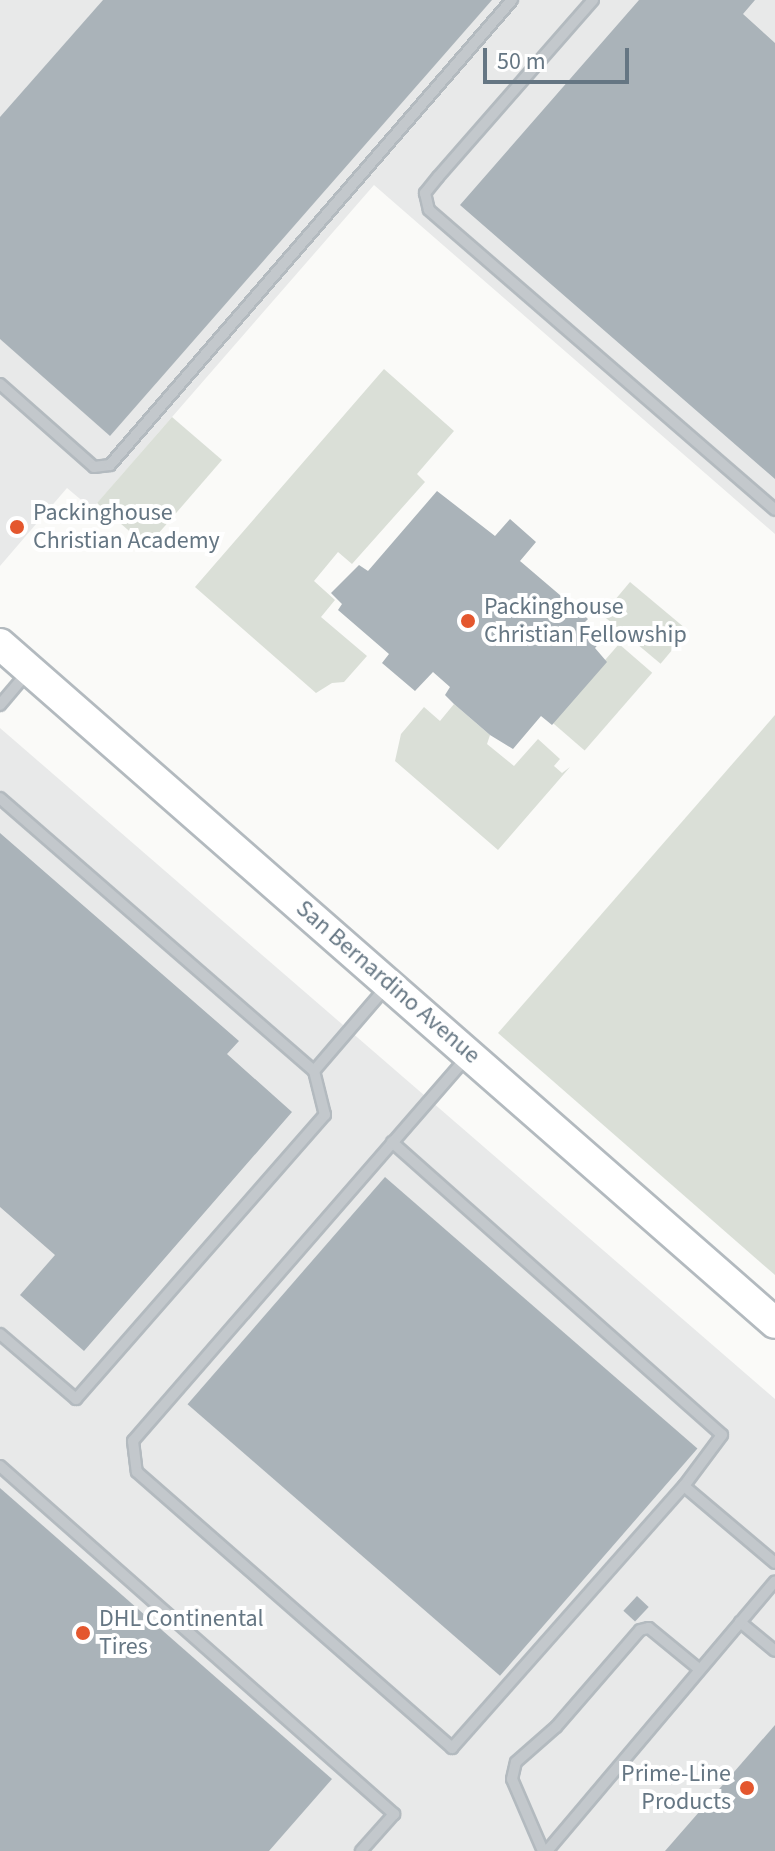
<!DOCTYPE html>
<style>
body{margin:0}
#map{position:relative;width:775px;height:1851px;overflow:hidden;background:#fafaf8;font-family:"Source Sans 3",sans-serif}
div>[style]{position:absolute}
.built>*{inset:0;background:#e8e9e9}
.green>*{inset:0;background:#dadfd7;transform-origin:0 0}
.building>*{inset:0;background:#aab3b9;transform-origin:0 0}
.roads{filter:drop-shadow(2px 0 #b3babf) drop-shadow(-2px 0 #b3babf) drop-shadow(0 2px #b3babf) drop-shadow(0 -2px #b3babf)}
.service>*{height:10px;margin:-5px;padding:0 5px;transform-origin:5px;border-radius:5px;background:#c3c8cc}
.secondary>*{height:30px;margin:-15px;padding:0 15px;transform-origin:15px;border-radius:15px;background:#fff}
.dots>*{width:22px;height:22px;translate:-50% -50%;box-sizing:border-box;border:4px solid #fff;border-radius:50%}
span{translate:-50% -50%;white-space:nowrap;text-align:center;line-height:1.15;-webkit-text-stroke:8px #fff;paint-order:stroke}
.poi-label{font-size:24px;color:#657683}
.left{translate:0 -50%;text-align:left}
.right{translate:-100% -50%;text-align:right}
.street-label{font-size:24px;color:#657683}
.scale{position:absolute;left:483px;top:48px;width:146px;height:36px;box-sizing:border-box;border:4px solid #657683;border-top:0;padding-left:10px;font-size:24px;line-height:28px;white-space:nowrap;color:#657683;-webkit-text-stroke:6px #fff;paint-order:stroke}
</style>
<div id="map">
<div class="built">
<i style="clip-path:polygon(0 0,775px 0,775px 534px,374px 185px,92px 509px,67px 488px,0 566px)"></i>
<i style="clip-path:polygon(0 728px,775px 1399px,775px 1851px,0 1851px)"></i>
</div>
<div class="green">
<i style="clip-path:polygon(384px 369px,454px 431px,417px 474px,425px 482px,352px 564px,338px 552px,314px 581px,335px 600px,321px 617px,367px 656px,344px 682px,332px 683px,316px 693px,195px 587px)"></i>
<i style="clip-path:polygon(172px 417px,222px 460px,151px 542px,143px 543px,97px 503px)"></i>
<i style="left:630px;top:582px;width:76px;height:43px;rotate:40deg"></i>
<i style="left:619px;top:644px;width:44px;height:103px;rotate:41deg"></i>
<i style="clip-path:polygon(454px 704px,490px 735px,487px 744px,514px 766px,538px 739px,560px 759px,554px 766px,562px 773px,570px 767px,498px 850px,395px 761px,401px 734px,424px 707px,440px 721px)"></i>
<i style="clip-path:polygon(775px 715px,775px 1275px,498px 1033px)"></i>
</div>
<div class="building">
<i style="clip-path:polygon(103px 0,492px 0,110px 436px,0 339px,0 117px)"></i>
<i style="clip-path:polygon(639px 0,755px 0,743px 14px,775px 43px,775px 479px,460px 205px)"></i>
<i style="clip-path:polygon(437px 491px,495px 536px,510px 519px,536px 542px,520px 561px,588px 619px,584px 623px,603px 639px,595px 648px,607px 662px,552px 725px,541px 716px,513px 749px,490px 735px,454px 704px,445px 695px,450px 687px,433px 672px,415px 691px,382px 663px,389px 654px,338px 610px,342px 604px,331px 593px,359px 565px,368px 571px)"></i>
<i style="clip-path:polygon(0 833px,239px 1041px,227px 1054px,292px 1112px,84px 1351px,20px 1295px,55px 1255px,0 1207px)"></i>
<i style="left:385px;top:1177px;width:414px;height:301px;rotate:41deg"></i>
<i style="clip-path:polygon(0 1488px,332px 1779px,269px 1851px,0 1851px)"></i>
<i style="left:637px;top:1596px;width:16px;height:20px;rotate:43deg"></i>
<i style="clip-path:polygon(775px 1725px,775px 1851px,665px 1851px)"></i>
</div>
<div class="roads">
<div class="service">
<i style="left:593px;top:0;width:235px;rotate:131.2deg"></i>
<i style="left:438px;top:177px;width:21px;rotate:129deg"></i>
<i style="left:425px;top:193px;width:17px;rotate:77deg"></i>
<i style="left:429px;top:210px;width:458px;rotate:40.9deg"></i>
<i style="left:0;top:384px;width:125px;rotate:41.4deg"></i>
<i style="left:94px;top:467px;width:16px;rotate:-7deg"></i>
<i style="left:110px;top:465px;width:615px;rotate:-49.16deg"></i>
<i style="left:0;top:705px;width:42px;rotate:-49.8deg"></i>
<i style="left:0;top:798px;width:416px;rotate:41deg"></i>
<i style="left:467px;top:1057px;width:509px;rotate:131.02deg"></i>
<i style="left:133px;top:1441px;width:31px;rotate:83deg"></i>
<i style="left:137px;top:1472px;width:419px;rotate:41.2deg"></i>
<i style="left:452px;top:1748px;width:350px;rotate:-48.5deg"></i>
<i style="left:392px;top:1142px;width:441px;rotate:41.6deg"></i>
<i style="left:722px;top:1435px;width:64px;rotate:126.7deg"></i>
<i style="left:684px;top:1486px;width:119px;rotate:40.2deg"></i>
<i style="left:0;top:1334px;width:100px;rotate:40.5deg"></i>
<i style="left:76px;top:1399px;width:378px;rotate:-48.8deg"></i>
<i style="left:325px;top:1115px;width:45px;rotate:-104deg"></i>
<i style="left:314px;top:1071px;width:113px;rotate:-49.3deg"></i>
<i style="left:0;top:1466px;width:526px;rotate:41.45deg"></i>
<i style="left:394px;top:1814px;width:50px;rotate:131.7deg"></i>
<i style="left:740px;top:1622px;width:45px;rotate:39.6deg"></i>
<i style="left:543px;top:1851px;width:78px;rotate:-113.3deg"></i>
<i style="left:512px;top:1779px;width:17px;rotate:-77deg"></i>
<i style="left:516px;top:1762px;width:53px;rotate:-41.2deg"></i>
<i style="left:556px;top:1727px;width:128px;rotate:-49.1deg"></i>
<i style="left:640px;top:1630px;width:9px;rotate:-13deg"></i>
<i style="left:649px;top:1628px;width:65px;rotate:39.4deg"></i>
<i style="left:547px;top:1851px;width:353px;rotate:-49.8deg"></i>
</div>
<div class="secondary">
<i style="left:0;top:644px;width:1030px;rotate:41.22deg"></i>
</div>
</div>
<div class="dots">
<i style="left:17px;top:527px;background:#e4572e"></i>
<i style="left:468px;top:621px;background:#e4572e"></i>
<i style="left:83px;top:1633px;background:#e4572e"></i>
<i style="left:747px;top:1788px;background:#e4572e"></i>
</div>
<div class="poi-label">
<span class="left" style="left:33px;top:527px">Packinghouse<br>Christian Academy</span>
<span class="left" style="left:484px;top:621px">Packinghouse<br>Christian Fellowship</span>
<span class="left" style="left:99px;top:1633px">DHL Continental<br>Tires</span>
<span class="right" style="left:731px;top:1788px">Prime-Line<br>Products</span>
</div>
<div class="street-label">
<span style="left:388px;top:982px;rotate:41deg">San Bernardino Avenue</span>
</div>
<div class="scale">50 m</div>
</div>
